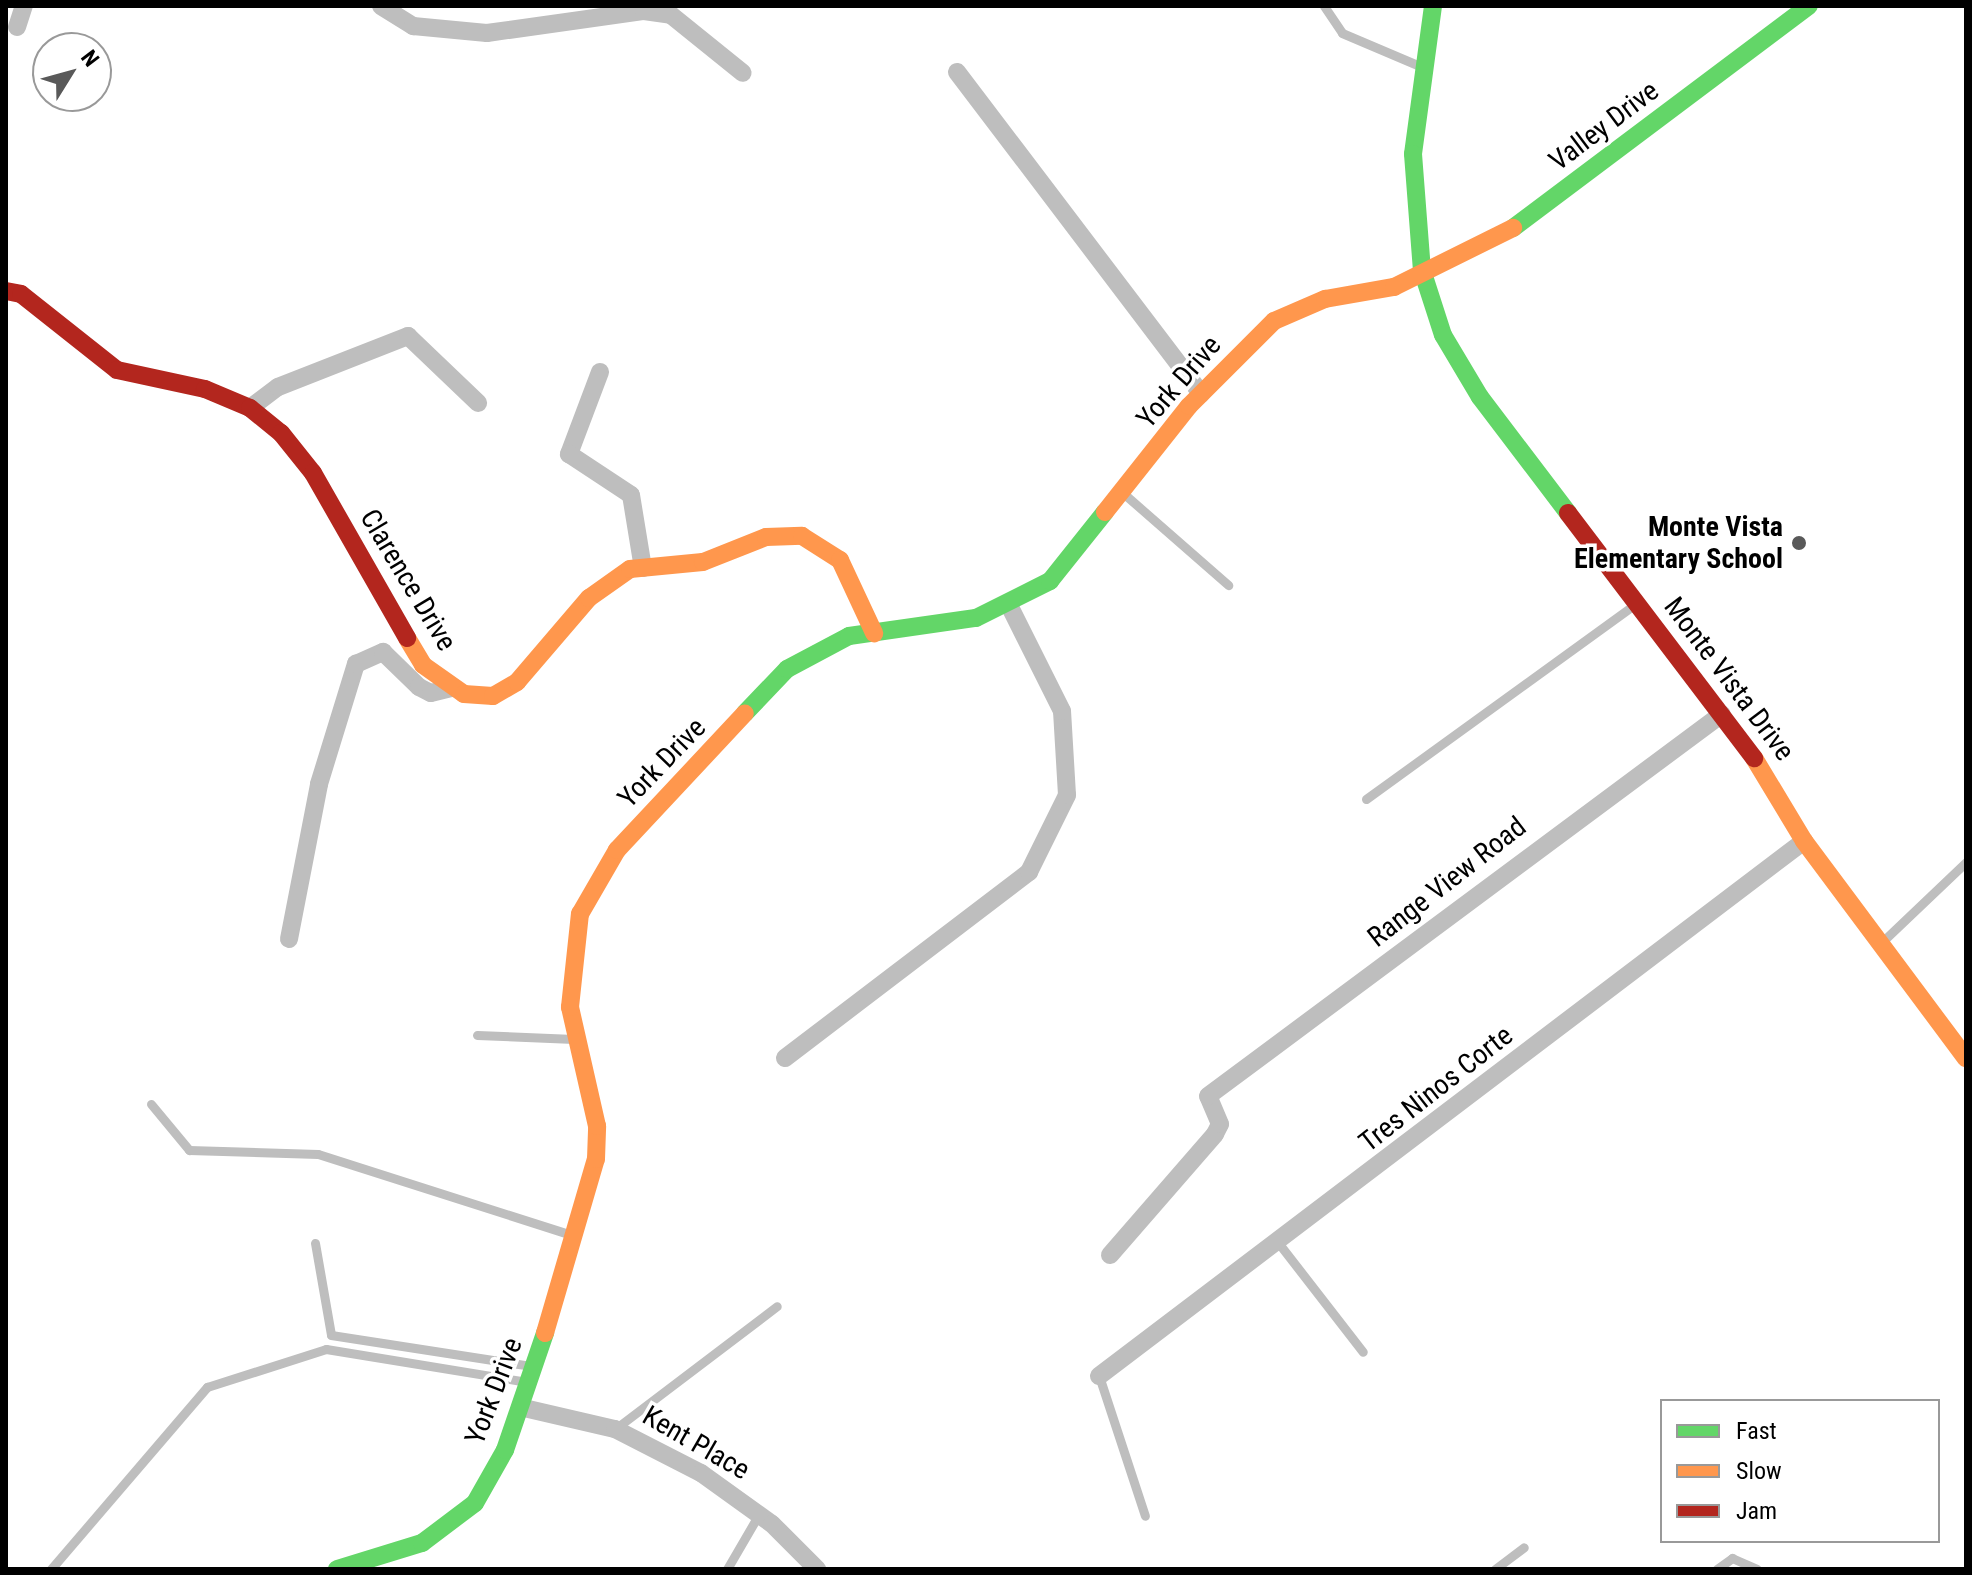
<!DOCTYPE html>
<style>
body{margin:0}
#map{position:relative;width:1972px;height:1575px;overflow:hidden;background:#fff;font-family:"Roboto Condensed",sans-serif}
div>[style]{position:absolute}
.lane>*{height:9px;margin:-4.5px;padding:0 4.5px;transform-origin:4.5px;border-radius:4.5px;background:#bebebe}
.street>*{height:18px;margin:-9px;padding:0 9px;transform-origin:9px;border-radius:9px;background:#bebebe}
.fast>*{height:18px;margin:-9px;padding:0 9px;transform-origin:9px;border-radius:9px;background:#63d668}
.slow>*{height:18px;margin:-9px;padding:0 9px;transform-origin:9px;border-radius:9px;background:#ff974d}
.jam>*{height:18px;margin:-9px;padding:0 9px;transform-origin:9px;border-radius:9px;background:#b3261e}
.dots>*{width:22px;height:22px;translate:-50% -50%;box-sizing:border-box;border:4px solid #fff;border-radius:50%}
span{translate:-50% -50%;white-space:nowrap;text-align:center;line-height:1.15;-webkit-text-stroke:7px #fff;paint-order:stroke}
.street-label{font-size:28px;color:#000}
.poi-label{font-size:28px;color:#000;font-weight:700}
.right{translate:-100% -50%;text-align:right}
.frame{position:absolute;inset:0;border:8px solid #000;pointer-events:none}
.legend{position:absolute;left:1660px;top:1399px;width:280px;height:144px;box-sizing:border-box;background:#fff;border:2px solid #999;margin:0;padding:10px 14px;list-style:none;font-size:24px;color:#000}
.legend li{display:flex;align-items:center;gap:16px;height:40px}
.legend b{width:40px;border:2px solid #999}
.north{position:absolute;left:32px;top:32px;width:80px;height:80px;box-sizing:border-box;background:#fff;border:2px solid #999;border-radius:50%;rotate:53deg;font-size:22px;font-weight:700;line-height:32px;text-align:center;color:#000}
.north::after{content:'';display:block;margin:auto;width:28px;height:36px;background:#595959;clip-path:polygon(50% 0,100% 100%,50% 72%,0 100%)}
</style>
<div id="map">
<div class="lane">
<i style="left:1324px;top:6px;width:32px;rotate:56deg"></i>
<i style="left:1342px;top:33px;width:87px;rotate:23deg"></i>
<i style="left:1123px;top:493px;width:140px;rotate:41.2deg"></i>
<i style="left:1366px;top:799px;width:334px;rotate:-35.9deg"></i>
<i style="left:1883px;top:941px;width:115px;rotate:-43.6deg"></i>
<i style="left:477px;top:1035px;width:97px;rotate:2.4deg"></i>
<i style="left:151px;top:1104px;width:60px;rotate:50.4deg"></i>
<i style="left:189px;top:1150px;width:129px;rotate:1.8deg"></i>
<i style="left:318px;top:1154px;width:270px;rotate:17.7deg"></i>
<i style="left:315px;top:1243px;width:93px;rotate:80.1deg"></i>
<i style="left:331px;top:1335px;width:202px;rotate:8.8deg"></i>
<i style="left:1280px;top:1245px;width:135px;rotate:52.2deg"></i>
<i style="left:1099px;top:1376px;width:147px;rotate:71.8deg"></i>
<i style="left:615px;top:1429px;width:203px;rotate:-37.2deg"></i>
<i style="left:51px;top:1569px;width:240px;rotate:-49.4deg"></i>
<i style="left:207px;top:1387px;width:125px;rotate:-17.7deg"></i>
<i style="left:326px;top:1349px;width:204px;rotate:9.3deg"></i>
<i style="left:727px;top:1569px;width:64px;rotate:-59.8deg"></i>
<i style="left:1495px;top:1569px;width:36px;rotate:-37deg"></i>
<i style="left:1717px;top:1569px;width:19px;rotate:-36deg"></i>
<i style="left:1732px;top:1558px;width:27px;rotate:24deg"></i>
</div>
<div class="street">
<i style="left:381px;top:6px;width:38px;rotate:32deg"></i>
<i style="left:413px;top:26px;width:74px;rotate:5.4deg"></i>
<i style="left:487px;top:33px;width:159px;rotate:-8deg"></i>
<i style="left:644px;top:11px;width:27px;rotate:8deg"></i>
<i style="left:671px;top:15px;width:92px;rotate:38.9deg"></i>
<i style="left:17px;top:27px;width:22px;rotate:-72deg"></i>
<i style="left:957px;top:72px;width:404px;rotate:52.8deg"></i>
<i style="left:600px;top:372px;width:88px;rotate:110.7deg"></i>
<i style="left:569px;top:454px;width:74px;rotate:33.5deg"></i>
<i style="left:631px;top:495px;width:74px;rotate:80.7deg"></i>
<i style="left:250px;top:408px;width:35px;rotate:-37deg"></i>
<i style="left:278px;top:387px;width:140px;rotate:-21.4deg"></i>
<i style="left:408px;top:336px;width:97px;rotate:43.7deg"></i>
<i style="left:289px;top:939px;width:158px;rotate:-79deg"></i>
<i style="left:319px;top:784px;width:126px;rotate:-72.9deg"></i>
<i style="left:356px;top:664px;width:30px;rotate:-24deg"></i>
<i style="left:383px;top:652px;width:50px;rotate:44.2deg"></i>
<i style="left:419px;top:687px;width:13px;rotate:27deg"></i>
<i style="left:431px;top:693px;width:21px;rotate:-14deg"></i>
<i style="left:785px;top:1058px;width:307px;rotate:-37.3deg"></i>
<i style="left:1029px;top:872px;width:86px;rotate:-63.7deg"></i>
<i style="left:1067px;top:795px;width:84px;rotate:-93.4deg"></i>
<i style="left:1062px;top:711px;width:121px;rotate:-116.6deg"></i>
<i style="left:1110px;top:1255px;width:160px;rotate:-49deg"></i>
<i style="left:1215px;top:1134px;width:11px;rotate:-63deg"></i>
<i style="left:1220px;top:1124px;width:30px;rotate:-113deg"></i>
<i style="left:1208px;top:1096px;width:640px;rotate:-36.62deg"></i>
<i style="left:1099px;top:1376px;width:885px;rotate:-37.19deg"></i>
<i style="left:524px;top:1408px;width:93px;rotate:13deg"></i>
<i style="left:615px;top:1429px;width:97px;rotate:27.1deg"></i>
<i style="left:701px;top:1473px;width:87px;rotate:35.7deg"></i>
<i style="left:772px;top:1524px;width:64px;rotate:45deg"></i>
</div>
<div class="fast">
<i style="left:1433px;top:6px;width:149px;rotate:97.7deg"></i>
<i style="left:1413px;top:154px;width:116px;rotate:85.6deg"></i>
<i style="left:1422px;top:270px;width:68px;rotate:72.1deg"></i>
<i style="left:1443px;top:335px;width:72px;rotate:59.2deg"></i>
<i style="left:1480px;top:397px;width:146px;rotate:52.8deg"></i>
<i style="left:1513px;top:228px;width:370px;rotate:-36.9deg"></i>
<i style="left:745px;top:713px;width:61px;rotate:-46.3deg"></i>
<i style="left:787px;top:669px;width:70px;rotate:-28deg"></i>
<i style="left:849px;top:636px;width:128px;rotate:-8.1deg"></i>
<i style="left:976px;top:618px;width:83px;rotate:-26.6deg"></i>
<i style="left:1050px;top:581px;width:88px;rotate:-51.4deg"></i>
<i style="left:337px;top:1569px;width:89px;rotate:-17deg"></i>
<i style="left:422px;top:1543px;width:66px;rotate:-37deg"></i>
<i style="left:475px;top:1503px;width:61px;rotate:-60.5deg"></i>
<i style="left:505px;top:1450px;width:124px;rotate:-71.1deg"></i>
</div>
<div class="slow">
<i style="left:1105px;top:512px;width:135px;rotate:-51.6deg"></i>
<i style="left:1189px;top:406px;width:120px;rotate:-45deg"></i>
<i style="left:1274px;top:321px;width:56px;rotate:-23.3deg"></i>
<i style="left:1325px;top:299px;width:70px;rotate:-9.9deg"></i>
<i style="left:1394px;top:287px;width:133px;rotate:-26.4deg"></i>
<i style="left:407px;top:638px;width:31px;rotate:59deg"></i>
<i style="left:423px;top:665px;width:50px;rotate:35.3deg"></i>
<i style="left:464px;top:694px;width:29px;rotate:4deg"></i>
<i style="left:493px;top:696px;width:28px;rotate:-30deg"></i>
<i style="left:517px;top:682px;width:111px;rotate:-49.4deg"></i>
<i style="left:589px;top:598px;width:50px;rotate:-35.3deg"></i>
<i style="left:630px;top:569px;width:73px;rotate:-5.5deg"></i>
<i style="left:703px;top:562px;width:68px;rotate:-21.6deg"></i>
<i style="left:766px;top:537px;width:36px;rotate:-2deg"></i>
<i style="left:802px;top:536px;width:45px;rotate:32.3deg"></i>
<i style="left:840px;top:560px;width:81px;rotate:65deg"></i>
<i style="left:1754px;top:758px;width:97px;rotate:58.9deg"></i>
<i style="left:1804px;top:841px;width:271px;rotate:53.3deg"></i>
<i style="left:545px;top:1333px;width:181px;rotate:-73.7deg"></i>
<i style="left:596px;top:1159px;width:33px;rotate:-88deg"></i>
<i style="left:597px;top:1126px;width:122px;rotate:-102.8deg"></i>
<i style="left:570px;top:1007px;width:94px;rotate:-83.9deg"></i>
<i style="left:580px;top:914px;width:74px;rotate:-60deg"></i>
<i style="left:617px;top:850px;width:187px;rotate:-46.9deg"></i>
</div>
<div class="jam">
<i style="left:6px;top:291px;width:15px;rotate:11deg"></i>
<i style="left:21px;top:294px;width:122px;rotate:38.4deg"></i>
<i style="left:117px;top:370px;width:90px;rotate:12.2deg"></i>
<i style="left:205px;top:389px;width:49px;rotate:22.9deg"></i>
<i style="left:250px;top:408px;width:40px;rotate:39deg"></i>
<i style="left:281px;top:433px;width:51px;rotate:51.3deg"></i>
<i style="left:313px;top:473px;width:190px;rotate:60.3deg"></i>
<i style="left:1568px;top:513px;width:308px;rotate:52.8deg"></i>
</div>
<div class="dots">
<i style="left:1799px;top:543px;background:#595959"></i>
</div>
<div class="street-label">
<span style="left:1604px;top:126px;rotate:-37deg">Valley Drive</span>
<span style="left:1179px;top:382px;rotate:-49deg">York Drive</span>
<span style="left:408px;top:580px;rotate:59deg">Clarence Drive</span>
<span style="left:1729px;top:679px;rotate:53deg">Monte Vista Drive</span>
<span style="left:662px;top:763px;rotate:-46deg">York Drive</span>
<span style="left:1447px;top:882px;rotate:-38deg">Range View Road</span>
<span style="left:1436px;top:1089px;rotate:-38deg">Tres Ninos Corte</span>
<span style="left:494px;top:1391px;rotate:-69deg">York Drive</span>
<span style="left:696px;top:1443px;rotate:30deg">Kent Place</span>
</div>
<div class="poi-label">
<span class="right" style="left:1783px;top:543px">Monte Vista<br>Elementary School</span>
</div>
<div class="frame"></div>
<ul class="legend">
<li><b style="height:10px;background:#63d668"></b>Fast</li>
<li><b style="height:10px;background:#ff974d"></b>Slow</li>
<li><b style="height:10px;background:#b3261e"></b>Jam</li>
</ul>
<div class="north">N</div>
</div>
